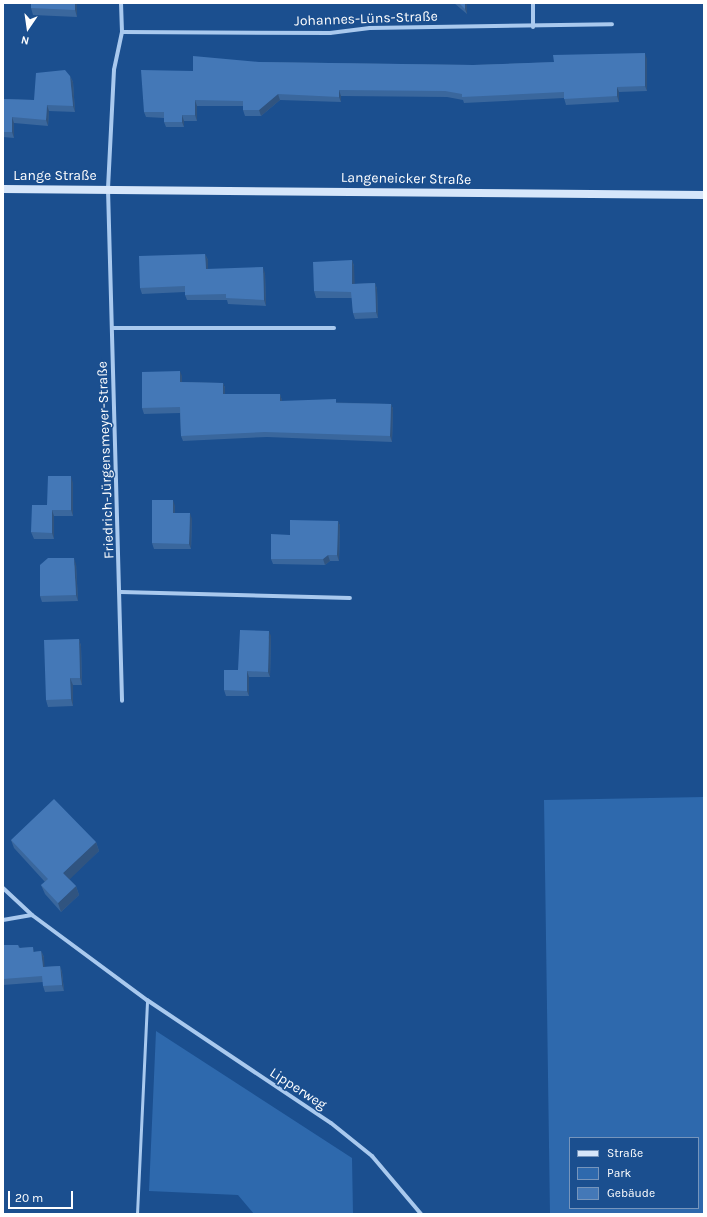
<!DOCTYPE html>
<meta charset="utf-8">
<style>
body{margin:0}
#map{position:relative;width:707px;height:1217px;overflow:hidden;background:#1b4f8f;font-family:Karla,sans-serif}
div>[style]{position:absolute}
.green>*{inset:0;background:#2e69ad}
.service>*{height:3px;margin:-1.5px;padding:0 1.5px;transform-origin:1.5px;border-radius:1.5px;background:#a9c9ee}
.minor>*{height:4px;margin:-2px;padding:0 2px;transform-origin:2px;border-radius:2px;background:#a9c9ee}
.secondary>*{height:8px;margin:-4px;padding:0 4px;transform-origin:4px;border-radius:4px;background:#d6e6fa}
.wall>*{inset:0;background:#3a679d}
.shaded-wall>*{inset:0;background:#305480}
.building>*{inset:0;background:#4478b7}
span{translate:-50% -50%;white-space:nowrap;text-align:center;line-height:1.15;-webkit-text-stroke:3px #1b4f8f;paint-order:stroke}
.street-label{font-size:14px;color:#fff}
.frame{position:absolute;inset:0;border:4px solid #fff;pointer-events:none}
.legend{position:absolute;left:569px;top:1137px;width:130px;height:72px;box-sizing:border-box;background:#1b4f8f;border:1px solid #7695bc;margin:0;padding:5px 7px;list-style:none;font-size:12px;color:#fff}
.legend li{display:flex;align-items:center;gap:8px;height:20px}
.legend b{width:20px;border:1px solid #7695bc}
.north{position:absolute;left:8px;top:8px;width:40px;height:40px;-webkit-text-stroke:3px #1b4f8f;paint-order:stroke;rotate:193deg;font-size:11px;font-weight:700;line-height:16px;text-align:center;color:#fff}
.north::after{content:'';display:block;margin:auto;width:14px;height:18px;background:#fff;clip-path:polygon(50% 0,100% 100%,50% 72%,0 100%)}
.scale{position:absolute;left:8px;top:1191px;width:65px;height:18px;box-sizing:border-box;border:2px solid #fff;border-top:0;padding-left:5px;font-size:12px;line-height:14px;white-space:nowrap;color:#fff;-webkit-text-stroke:3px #1b4f8f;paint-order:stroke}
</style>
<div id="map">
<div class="green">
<i style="clip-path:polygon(evenodd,704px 797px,704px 1214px,550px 1214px,544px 800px,704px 797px,570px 1138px,698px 1138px,698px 1208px,570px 1208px,570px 1138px)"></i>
<i style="clip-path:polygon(156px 1031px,352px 1158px,353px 1214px,254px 1214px,238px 1195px,149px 1191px)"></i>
</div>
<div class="service">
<i style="left:137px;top:1214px;width:214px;rotate:-87.3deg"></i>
</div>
<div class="minor">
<i style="left:121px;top:3px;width:29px;rotate:88deg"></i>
<i style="left:122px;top:32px;width:39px;rotate:102deg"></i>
<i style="left:114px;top:70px;width:119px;rotate:92.9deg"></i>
<i style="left:108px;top:189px;width:512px;rotate:88.43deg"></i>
<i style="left:533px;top:3px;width:24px;rotate:90deg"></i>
<i style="left:122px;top:32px;width:208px;rotate:0.3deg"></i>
<i style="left:330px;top:33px;width:40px;rotate:-7.1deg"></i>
<i style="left:370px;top:28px;width:242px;rotate:-0.9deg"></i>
<i style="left:112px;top:328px;width:222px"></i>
<i style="left:121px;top:592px;width:229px;rotate:1.5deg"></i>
<i style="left:3px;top:888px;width:40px;rotate:43deg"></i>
<i style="left:32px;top:915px;width:143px;rotate:36.5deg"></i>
<i style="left:147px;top:1000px;width:221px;rotate:33.8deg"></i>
<i style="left:331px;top:1123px;width:53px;rotate:38.8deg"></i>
<i style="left:372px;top:1156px;width:76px;rotate:49.8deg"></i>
<i style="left:3px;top:920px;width:29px;rotate:-10deg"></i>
</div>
<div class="secondary">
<i style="left:3px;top:189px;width:701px;rotate:0.49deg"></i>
</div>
<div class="wall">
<i style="clip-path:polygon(31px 3px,77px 3px,77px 17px,33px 15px,31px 8px)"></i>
<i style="clip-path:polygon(454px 3px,467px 3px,467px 14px)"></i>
<i style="clip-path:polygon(647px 59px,647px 91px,619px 92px,619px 102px,566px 105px,564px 98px,464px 103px,463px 100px,447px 97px,341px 96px,341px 102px,280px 100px,261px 116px,245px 116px,243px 110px,243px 106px,197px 106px,197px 121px,184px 121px,184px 127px,166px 127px,164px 122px,164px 118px,146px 117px,144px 112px,193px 71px,259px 62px,473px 65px)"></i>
<i style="clip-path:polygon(70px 76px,73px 82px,75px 112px,49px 111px,48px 126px,14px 123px,14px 138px,3px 137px,3px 99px,34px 100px)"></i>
<i style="clip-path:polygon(205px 254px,208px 260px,208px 269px,265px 273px,266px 306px,228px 304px,227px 300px,187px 300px,185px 295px,185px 292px,142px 294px,140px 288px)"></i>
<i style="clip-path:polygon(352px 260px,354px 266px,354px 284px,375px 283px,377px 289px,378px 318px,355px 319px,353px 313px,352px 298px,316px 298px,314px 291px)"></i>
<i style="clip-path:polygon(182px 376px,182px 382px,223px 383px,225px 388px,225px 394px,280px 394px,282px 401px,391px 404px,393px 409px,392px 442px,267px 437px,183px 441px,181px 436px,180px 413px,144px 414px,142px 408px)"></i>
<i style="clip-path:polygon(73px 483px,73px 516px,54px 516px,54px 539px,34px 539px,31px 532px,47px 505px)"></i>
<i style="clip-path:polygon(175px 506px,175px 513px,192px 519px,191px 549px,154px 549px,152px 543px)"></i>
<i style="clip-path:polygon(338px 521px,340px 526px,339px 561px,330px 561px,325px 565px,273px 564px,271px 559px,290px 535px)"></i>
<i style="clip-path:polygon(76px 564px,78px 601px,42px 602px,40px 596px)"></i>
<i style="clip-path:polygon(271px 636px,270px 677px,249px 677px,249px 696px,226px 696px,224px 690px,238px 670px)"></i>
<i style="clip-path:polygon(79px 639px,81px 646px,82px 685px,73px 685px,73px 706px,48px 707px,46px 700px)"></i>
<i style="clip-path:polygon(11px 840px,96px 842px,99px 851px,69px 879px,76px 886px,79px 895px,61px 912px,45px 894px,41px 885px,45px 882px,14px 848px)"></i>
<i style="clip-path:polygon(3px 945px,18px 945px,20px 948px,33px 947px,34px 952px,41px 951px,44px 957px,44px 967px,60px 966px,62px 972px,64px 991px,45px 992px,43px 986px,43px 982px,3px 985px)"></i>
</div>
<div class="shaded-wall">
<i style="clip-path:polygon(75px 3px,77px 3px,77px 17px,75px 10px)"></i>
<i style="clip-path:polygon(465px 3px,467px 3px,467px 14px,465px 9px)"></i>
<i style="clip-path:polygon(645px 53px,647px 59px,647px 91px,645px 86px)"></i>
<i style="clip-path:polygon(70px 76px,73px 82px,75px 112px,73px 106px)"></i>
<i style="clip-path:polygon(617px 87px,619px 92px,619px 102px,617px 96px)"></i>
<i style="clip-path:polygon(339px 90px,341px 96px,341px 102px,339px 97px)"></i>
<i style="clip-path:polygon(278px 94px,280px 100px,261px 116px,259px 110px)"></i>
<i style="clip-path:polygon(195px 100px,197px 106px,197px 121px,195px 115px)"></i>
<i style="clip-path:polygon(47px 105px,49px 111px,48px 126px,46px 120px)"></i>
<i style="clip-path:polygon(182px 115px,184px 121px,184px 127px,182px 122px)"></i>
<i style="clip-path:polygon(12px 117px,14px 123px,14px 138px,12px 132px)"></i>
<i style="clip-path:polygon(205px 254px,208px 260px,208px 275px,206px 269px)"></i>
<i style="clip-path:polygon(352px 260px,354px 266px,355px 290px,352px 284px)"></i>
<i style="clip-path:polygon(263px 267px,265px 273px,266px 306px,264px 300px)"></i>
<i style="clip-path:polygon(375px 283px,377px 289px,378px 318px,376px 312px)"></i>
<i style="clip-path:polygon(180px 371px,182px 376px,182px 388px,180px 382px)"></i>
<i style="clip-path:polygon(223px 383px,225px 388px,225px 399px,223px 394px)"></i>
<i style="clip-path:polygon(280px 394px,282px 400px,282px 406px,280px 401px)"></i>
<i style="clip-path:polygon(391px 404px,393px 409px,392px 442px,390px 436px)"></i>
<i style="clip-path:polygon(71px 476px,73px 483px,73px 516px,71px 510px)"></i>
<i style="clip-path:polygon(173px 500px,175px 506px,175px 519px,173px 513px)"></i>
<i style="clip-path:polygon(52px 510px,54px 516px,54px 539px,52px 533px)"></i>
<i style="clip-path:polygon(190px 513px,192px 519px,191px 549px,189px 544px)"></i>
<i style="clip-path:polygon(338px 521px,340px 526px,339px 561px,337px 555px)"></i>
<i style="clip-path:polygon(328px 555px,330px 561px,325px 565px,323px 559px)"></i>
<i style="clip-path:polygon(74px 558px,76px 564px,78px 601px,76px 595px)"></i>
<i style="clip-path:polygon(269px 631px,271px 636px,270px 677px,268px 672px)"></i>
<i style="clip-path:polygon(79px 639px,81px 646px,82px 685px,80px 678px)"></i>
<i style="clip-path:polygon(247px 671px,249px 677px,249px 696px,247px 691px)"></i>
<i style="clip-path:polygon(70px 678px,73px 685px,73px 706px,71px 699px)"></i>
<i style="clip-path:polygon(96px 842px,99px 851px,67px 882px,63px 873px)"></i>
<i style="clip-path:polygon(76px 886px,79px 895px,61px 912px,58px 903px)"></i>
<i style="clip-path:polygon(41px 951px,44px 957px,45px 973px,43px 967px)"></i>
<i style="clip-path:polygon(60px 966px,62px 972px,64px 991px,62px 985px)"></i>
</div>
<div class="building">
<i style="clip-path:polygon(31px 3px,75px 3px,75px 10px,31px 8px)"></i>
<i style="clip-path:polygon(459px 3px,465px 3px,465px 9px)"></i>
<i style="clip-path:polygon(645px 53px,645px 86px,617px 87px,617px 96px,564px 99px,564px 92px,462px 97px,462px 94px,445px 91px,339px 90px,339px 97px,278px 94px,259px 110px,243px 110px,243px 101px,195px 100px,195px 115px,182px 115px,182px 122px,164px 122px,164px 112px,144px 112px,141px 70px,193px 71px,193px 56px,259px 62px,473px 65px,554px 62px,553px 55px)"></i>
<i style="clip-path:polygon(65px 70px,70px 76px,73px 106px,47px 105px,46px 120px,12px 117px,12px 132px,3px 132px,3px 99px,34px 100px,36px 73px)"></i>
<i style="clip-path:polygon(205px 254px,206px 269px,263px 267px,264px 300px,226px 298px,226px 294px,185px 295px,185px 286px,140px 288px,139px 256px)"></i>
<i style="clip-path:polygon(352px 260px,352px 284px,375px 283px,376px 312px,353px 313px,351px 292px,314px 291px,313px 262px)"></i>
<i style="clip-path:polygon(180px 371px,180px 382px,223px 383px,223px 394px,280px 394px,280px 401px,336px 399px,336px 403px,391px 404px,390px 436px,265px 432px,181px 436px,180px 407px,142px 408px,142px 372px)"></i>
<i style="clip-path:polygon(48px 476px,71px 476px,71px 510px,52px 510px,52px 533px,31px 532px,32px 505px,47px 505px)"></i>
<i style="clip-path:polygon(152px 500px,173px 500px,173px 513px,190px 513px,189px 544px,152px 543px)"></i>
<i style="clip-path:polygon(290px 520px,338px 521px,337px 555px,328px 555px,323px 559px,271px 559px,271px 534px,290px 535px)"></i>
<i style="clip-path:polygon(48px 558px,74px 558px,76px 595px,40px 596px,40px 565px)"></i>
<i style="clip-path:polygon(240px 630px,269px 631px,268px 672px,247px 671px,247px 691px,224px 690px,224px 670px,238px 670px)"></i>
<i style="clip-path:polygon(79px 639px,80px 678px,70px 678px,71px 699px,46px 700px,44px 640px)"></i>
<i style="clip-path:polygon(54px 799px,96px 842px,63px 873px,76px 886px,58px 903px,41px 885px,48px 879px,11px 840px)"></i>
<i style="clip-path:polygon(3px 945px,18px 945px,19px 948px,33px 947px,33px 952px,41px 951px,43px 967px,60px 966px,62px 985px,43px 986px,42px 976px,3px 979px)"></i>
</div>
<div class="street-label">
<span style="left:366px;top:19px;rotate:-2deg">Johannes-Lüns-Straße</span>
<span style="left:55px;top:176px">Lange Straße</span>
<span style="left:406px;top:179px;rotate:1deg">Langeneicker Straße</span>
<span style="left:106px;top:460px;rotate:-92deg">Friedrich-Jürgensmeyer-Straße</span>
<span style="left:298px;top:1089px;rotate:33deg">Lipperweg</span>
</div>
<div class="frame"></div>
<ul class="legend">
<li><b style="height:5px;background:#d6e6fa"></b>Straße</li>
<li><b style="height:11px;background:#2e69ad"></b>Park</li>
<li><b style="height:11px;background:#4478b7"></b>Gebäude</li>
</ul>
<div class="north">N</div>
<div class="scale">20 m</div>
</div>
